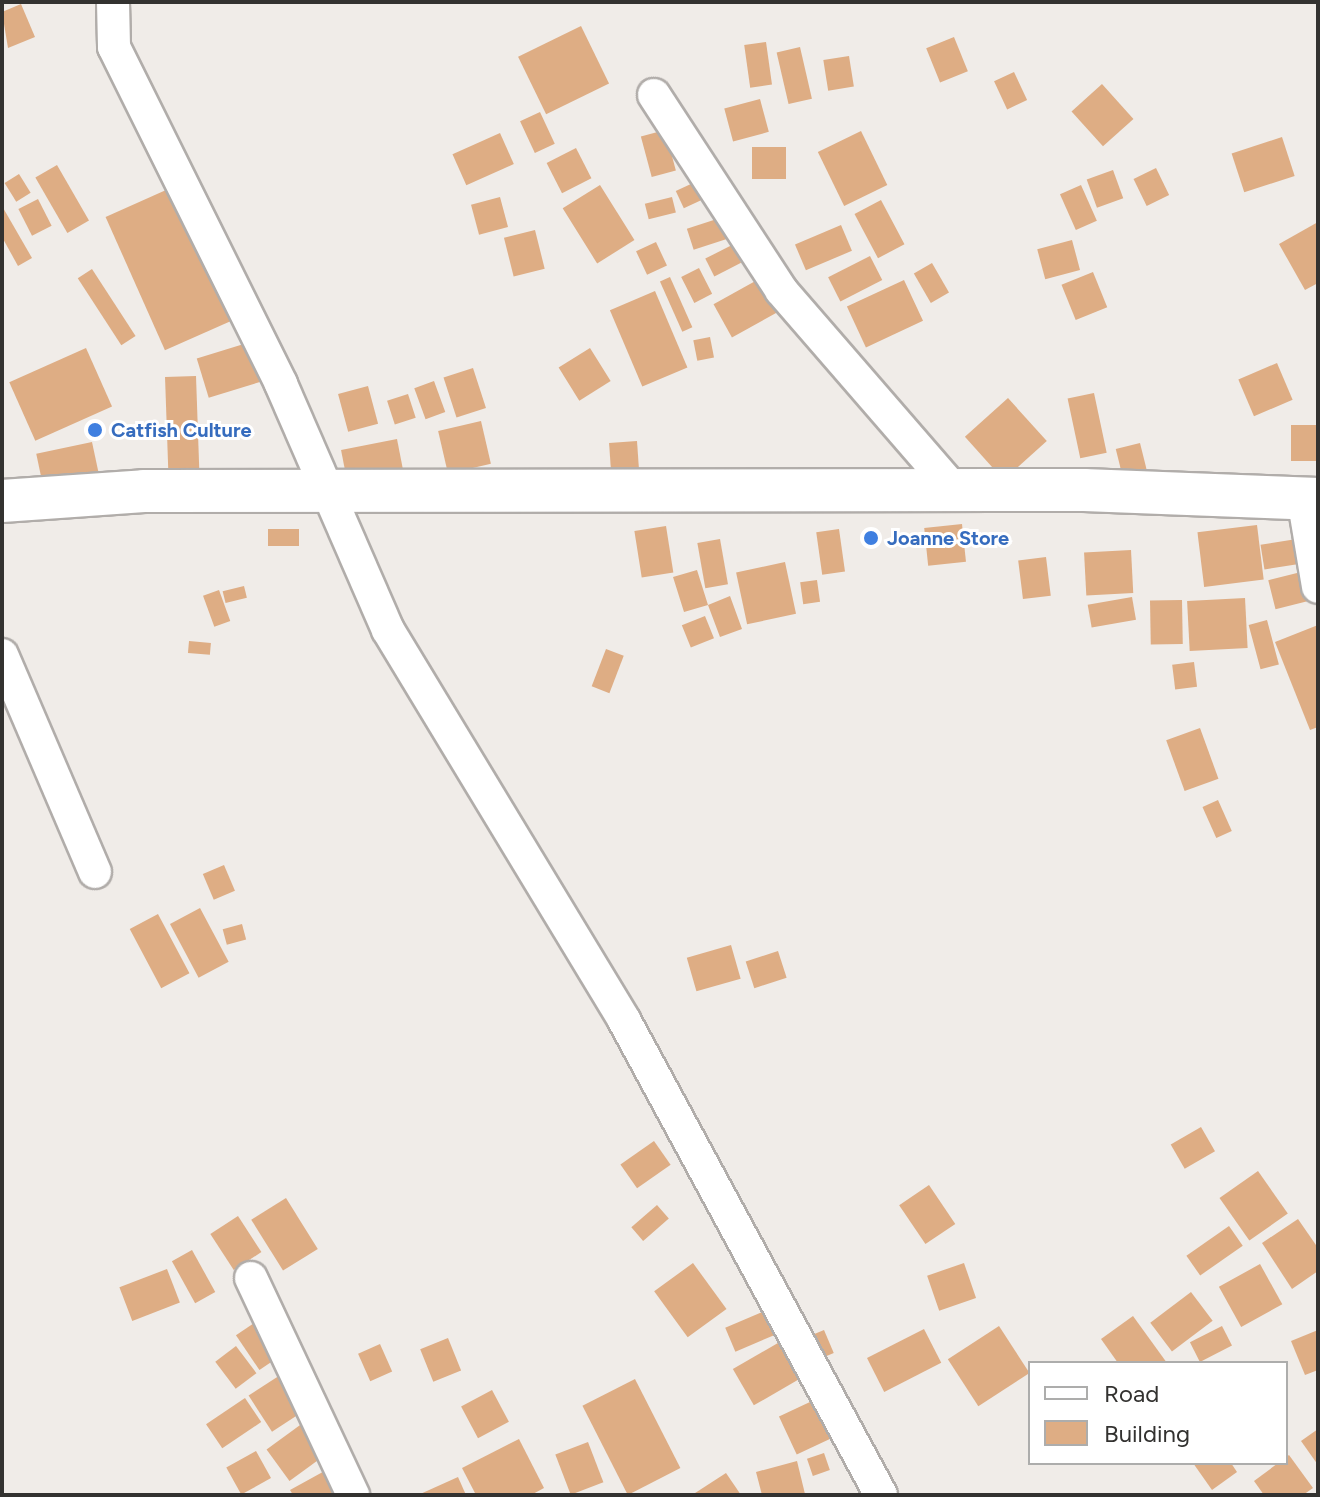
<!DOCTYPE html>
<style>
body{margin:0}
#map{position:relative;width:1320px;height:1497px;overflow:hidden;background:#f0ece8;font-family:Figtree,sans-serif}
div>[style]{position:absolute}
.building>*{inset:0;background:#dead84;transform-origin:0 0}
.roads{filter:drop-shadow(2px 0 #b1adaa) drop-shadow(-2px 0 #b1adaa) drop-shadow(0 2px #b1adaa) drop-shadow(0 -2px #b1adaa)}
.minor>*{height:32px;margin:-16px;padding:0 16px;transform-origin:16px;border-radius:16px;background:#fff}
.tertiary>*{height:42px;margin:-21px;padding:0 21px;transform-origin:21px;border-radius:21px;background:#fff}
.dots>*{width:22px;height:22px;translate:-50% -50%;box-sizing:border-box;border:4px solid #fff;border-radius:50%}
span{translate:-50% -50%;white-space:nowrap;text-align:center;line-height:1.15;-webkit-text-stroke:6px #fff;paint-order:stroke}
.shop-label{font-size:20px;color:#366cbe;font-weight:700}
.left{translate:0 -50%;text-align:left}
.frame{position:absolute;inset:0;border:4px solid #333230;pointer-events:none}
.legend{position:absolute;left:1028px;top:1361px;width:260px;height:104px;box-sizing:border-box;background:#fff;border:2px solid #adadac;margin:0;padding:10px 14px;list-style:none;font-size:24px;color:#333230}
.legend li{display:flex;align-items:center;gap:16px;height:40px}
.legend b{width:40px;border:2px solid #adadac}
</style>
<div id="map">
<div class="building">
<i style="clip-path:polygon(21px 4px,35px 37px,8px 48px,2px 12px)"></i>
<i style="left:581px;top:26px;width:64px;height:70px;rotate:64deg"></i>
<i style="left:954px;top:37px;width:37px;height:30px;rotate:68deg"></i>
<i style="left:766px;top:42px;width:43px;height:22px;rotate:82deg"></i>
<i style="left:800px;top:47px;width:53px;height:24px;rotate:77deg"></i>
<i style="left:849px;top:56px;width:31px;height:26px;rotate:81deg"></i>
<i style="left:1014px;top:72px;width:31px;height:22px;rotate:65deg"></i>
<i style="left:1102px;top:84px;width:47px;height:41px;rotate:48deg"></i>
<i style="left:760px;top:99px;width:34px;height:37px;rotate:75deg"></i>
<i style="left:540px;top:112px;width:35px;height:22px;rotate:65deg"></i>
<i style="left:665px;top:130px;width:42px;height:25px;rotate:75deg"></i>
<i style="left:861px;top:131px;width:60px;height:48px;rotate:64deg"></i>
<i style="left:500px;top:133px;width:34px;height:52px;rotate:66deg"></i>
<i style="left:1282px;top:137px;width:41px;height:53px;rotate:72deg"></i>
<i style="left:786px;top:147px;width:32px;height:34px;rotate:90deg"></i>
<i style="left:576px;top:148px;width:34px;height:33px;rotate:63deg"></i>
<i style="left:57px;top:165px;width:64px;height:25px;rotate:60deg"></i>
<i style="left:1156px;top:168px;width:30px;height:25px;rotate:64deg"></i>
<i style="left:1113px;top:170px;width:30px;height:28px;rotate:70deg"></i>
<i style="left:19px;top:174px;width:22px;height:17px;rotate:58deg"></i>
<i style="left:693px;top:183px;width:19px;height:19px;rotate:65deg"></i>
<i style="left:600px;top:185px;width:65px;height:44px;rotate:58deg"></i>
<i style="left:1081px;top:185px;width:39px;height:23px;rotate:66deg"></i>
<i style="left:175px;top:186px;width:146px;height:76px;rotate:66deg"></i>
<i style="left:500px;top:197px;width:31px;height:30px;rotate:75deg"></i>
<i style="left:672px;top:197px;width:16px;height:28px;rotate:76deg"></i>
<i style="left:38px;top:199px;width:30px;height:22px;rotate:63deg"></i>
<i style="left:881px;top:200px;width:50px;height:30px;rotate:62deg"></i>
<i style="clip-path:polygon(2px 206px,32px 258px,18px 266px,2px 237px)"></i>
<i style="left:723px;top:217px;width:22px;height:38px;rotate:72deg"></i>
<i style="clip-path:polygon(1318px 222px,1318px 283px,1305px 290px,1279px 244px)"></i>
<i style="left:841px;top:225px;width:28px;height:50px;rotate:67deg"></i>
<i style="left:535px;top:230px;width:40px;height:32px;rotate:76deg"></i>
<i style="left:1072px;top:240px;width:31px;height:36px;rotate:75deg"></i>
<i style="left:656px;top:242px;width:26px;height:22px;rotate:65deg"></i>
<i style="left:732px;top:245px;width:20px;height:30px;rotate:63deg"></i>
<i style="left:870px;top:256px;width:27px;height:47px;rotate:63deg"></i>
<i style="left:932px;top:263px;width:34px;height:21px;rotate:60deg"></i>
<i style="left:699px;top:268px;width:29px;height:20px;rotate:63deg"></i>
<i style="left:92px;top:269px;width:80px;height:17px;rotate:57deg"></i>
<i style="left:1093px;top:272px;width:38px;height:34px;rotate:68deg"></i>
<i style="left:670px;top:277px;width:55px;height:11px;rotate:66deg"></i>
<i style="left:759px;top:279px;width:38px;height:52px;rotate:61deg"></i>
<i style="left:904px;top:280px;width:45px;height:63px;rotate:65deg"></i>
<i style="left:655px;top:291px;width:83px;height:49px;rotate:67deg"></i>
<i style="left:710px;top:337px;width:21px;height:17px;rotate:79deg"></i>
<i style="left:257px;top:340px;width:41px;height:63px;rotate:73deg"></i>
<i style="left:86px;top:348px;width:64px;height:84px;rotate:66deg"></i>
<i style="left:590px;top:348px;width:39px;height:37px;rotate:58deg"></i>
<i style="left:1277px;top:363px;width:40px;height:42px;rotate:67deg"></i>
<i style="left:473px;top:368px;width:42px;height:31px;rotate:72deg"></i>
<i style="left:196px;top:376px;width:99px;height:31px;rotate:88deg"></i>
<i style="left:434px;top:381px;width:33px;height:21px;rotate:70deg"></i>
<i style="left:368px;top:386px;width:39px;height:31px;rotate:75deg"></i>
<i style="left:1094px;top:393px;width:61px;height:27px;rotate:78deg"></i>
<i style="left:408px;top:394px;width:25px;height:22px;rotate:72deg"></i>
<i style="left:1008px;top:398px;width:58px;height:58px;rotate:48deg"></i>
<i style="left:481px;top:421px;width:44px;height:44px;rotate:77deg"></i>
<i style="left:1291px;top:425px;width:27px;height:36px"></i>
<i style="left:397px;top:439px;width:38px;height:57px;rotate:79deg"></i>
<i style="left:637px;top:441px;width:32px;height:28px;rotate:86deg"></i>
<i style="left:92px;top:442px;width:30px;height:57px;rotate:78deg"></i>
<i style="left:1140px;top:443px;width:36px;height:25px;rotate:76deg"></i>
<i style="left:962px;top:524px;width:38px;height:38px;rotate:84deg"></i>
<i style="left:1257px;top:525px;width:55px;height:60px;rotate:83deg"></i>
<i style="left:666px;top:526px;width:47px;height:32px;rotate:81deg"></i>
<i style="left:299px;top:529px;width:17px;height:31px;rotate:90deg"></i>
<i style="left:839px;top:529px;width:43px;height:23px;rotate:82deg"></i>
<i style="left:1303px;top:538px;width:25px;height:43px;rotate:81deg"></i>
<i style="left:720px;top:539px;width:46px;height:23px;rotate:80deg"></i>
<i style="left:1131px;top:550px;width:43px;height:47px;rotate:87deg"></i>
<i style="left:1046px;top:557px;width:39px;height:28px;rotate:83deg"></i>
<i style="left:785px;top:562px;width:53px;height:50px;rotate:78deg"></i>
<i style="clip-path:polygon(697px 570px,708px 605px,730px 596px,742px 629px,720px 637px,708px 605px,684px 612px,673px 577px)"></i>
<i style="left:1309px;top:570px;width:30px;height:42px;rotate:76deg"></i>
<i style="left:817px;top:580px;width:22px;height:17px;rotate:82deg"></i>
<i style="left:244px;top:586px;width:12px;height:22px;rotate:76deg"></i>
<i style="left:219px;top:590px;width:33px;height:17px;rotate:70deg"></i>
<i style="left:1132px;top:597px;width:23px;height:45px;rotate:80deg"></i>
<i style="left:1245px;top:598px;width:50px;height:58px;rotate:87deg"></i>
<i style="left:1182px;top:600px;width:44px;height:32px;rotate:89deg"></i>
<i style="left:705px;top:616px;width:24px;height:25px;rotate:68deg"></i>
<i style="left:1267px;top:620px;width:46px;height:19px;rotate:75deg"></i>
<i style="clip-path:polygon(1318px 625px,1318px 727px,1310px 730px,1275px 642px)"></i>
<i style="left:189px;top:641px;width:22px;height:12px;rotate:5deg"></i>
<i style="left:606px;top:649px;width:19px;height:40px;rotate:21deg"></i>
<i style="left:1194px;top:662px;width:25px;height:22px;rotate:83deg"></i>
<i style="left:1200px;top:728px;width:54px;height:36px;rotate:70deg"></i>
<i style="left:1218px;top:800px;width:34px;height:17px;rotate:66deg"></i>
<i style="left:224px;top:865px;width:28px;height:23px;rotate:67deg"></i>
<i style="left:200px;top:908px;width:61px;height:34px;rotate:62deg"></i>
<i style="left:158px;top:914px;width:67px;height:32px;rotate:62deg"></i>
<i style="left:242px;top:924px;width:16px;height:20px;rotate:75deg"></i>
<i style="left:731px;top:945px;width:35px;height:46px;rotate:74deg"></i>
<i style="left:778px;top:951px;width:28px;height:34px;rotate:72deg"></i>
<i style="left:1201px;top:1127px;width:28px;height:35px;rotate:60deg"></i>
<i style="left:654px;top:1141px;width:29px;height:41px;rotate:55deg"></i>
<i style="left:1258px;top:1171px;width:52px;height:47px;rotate:55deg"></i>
<i style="left:929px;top:1185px;width:47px;height:36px;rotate:56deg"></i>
<i style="left:286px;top:1198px;width:60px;height:41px;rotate:58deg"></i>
<i style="left:657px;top:1205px;width:18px;height:34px;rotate:49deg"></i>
<i style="left:238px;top:1216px;width:43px;height:33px;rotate:57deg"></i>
<i style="clip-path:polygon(1298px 1219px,1318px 1248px,1318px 1271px,1292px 1289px,1262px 1243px)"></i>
<i style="left:1229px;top:1226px;width:24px;height:52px;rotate:55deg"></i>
<i style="left:192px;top:1250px;width:48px;height:23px;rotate:61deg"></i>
<i style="left:693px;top:1263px;width:57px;height:48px;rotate:54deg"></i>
<i style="left:964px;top:1263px;width:37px;height:39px;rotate:71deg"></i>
<i style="left:1260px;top:1264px;width:46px;height:47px;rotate:61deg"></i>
<i style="left:167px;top:1269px;width:36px;height:51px;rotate:69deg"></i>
<i style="left:1191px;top:1292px;width:36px;height:51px;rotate:53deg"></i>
<i style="left:774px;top:1307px;width:26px;height:53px;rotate:67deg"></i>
<i style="clip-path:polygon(1133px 1316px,1167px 1363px,1118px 1363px,1101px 1339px)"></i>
<i style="left:260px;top:1319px;width:42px;height:29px;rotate:56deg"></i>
<i style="left:999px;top:1326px;width:56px;height:61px;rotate:57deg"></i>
<i style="left:1222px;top:1326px;width:22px;height:36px;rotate:63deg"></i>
<i style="left:924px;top:1329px;width:38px;height:64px;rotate:63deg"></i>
<i style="left:824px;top:1330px;width:25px;height:13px;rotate:67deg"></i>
<i style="clip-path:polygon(1318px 1330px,1318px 1370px,1305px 1375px,1291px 1341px)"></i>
<i style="left:790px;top:1336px;width:42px;height:66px;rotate:60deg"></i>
<i style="left:448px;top:1338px;width:35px;height:30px;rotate:68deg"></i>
<i style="left:380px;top:1344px;width:30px;height:24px;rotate:66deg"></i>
<i style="left:236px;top:1346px;width:34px;height:26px;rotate:53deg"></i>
<i style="left:288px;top:1370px;width:43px;height:47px;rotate:57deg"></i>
<i style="left:635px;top:1379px;width:100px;height:59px;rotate:63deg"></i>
<i style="left:492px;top:1390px;width:36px;height:35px;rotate:62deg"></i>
<i style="left:827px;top:1394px;width:42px;height:53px;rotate:65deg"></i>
<i style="left:245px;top:1398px;width:29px;height:47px;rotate:56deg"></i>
<i style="left:307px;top:1420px;width:39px;height:50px;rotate:54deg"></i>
<i style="clip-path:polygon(1318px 1429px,1318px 1465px,1301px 1441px)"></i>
<i style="clip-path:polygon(519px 1439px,544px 1488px,531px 1495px,476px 1495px,462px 1468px)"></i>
<i style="left:588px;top:1442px;width:43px;height:35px;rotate:69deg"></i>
<i style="left:256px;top:1451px;width:31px;height:34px;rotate:61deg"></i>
<i style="left:824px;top:1453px;width:18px;height:18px;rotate:71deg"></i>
<i style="clip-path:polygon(1289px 1455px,1313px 1488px,1303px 1495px,1264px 1495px,1254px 1481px)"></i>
<i style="clip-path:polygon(797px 1461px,805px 1494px,762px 1495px,756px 1472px)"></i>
<i style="clip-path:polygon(1193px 1463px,1231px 1463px,1237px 1472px,1212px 1490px)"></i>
<i style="clip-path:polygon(330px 1468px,339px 1495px,293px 1495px,290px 1490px)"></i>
<i style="clip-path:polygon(726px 1473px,741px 1495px,692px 1495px)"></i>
<i style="clip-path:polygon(458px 1477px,466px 1495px,418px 1495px)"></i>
</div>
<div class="roads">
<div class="minor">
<i style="left:113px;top:2px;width:45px;rotate:88.7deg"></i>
<i style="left:114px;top:47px;width:376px;rotate:63.6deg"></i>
<i style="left:281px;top:384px;width:268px;rotate:66.5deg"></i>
<i style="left:388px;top:630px;width:456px;rotate:58.8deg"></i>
<i style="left:624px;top:1020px;width:540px;rotate:61.58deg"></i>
<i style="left:654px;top:95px;width:233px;rotate:56.9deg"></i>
<i style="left:781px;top:290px;width:269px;rotate:49.1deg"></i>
<i style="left:1303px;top:497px;width:91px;rotate:80.5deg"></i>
<i style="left:2px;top:655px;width:236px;rotate:66.8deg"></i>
<i style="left:251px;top:1278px;width:240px;rotate:64.8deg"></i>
</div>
<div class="tertiary">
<i style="left:2px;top:501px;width:142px;rotate:-4deg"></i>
<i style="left:144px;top:491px;width:940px;rotate:-0.06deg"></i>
<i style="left:1084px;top:490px;width:234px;rotate:2.2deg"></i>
</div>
</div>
<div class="dots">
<i style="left:95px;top:430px;background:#3f7fe0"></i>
<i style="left:871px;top:538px;background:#3f7fe0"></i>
</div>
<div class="shop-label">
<span class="left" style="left:111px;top:430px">Catfish Culture</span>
<span class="left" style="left:887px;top:538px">Joanne Store</span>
</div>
<div class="frame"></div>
<ul class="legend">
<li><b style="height:10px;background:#fff"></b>Road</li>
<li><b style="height:22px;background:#dead84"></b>Building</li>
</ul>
</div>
